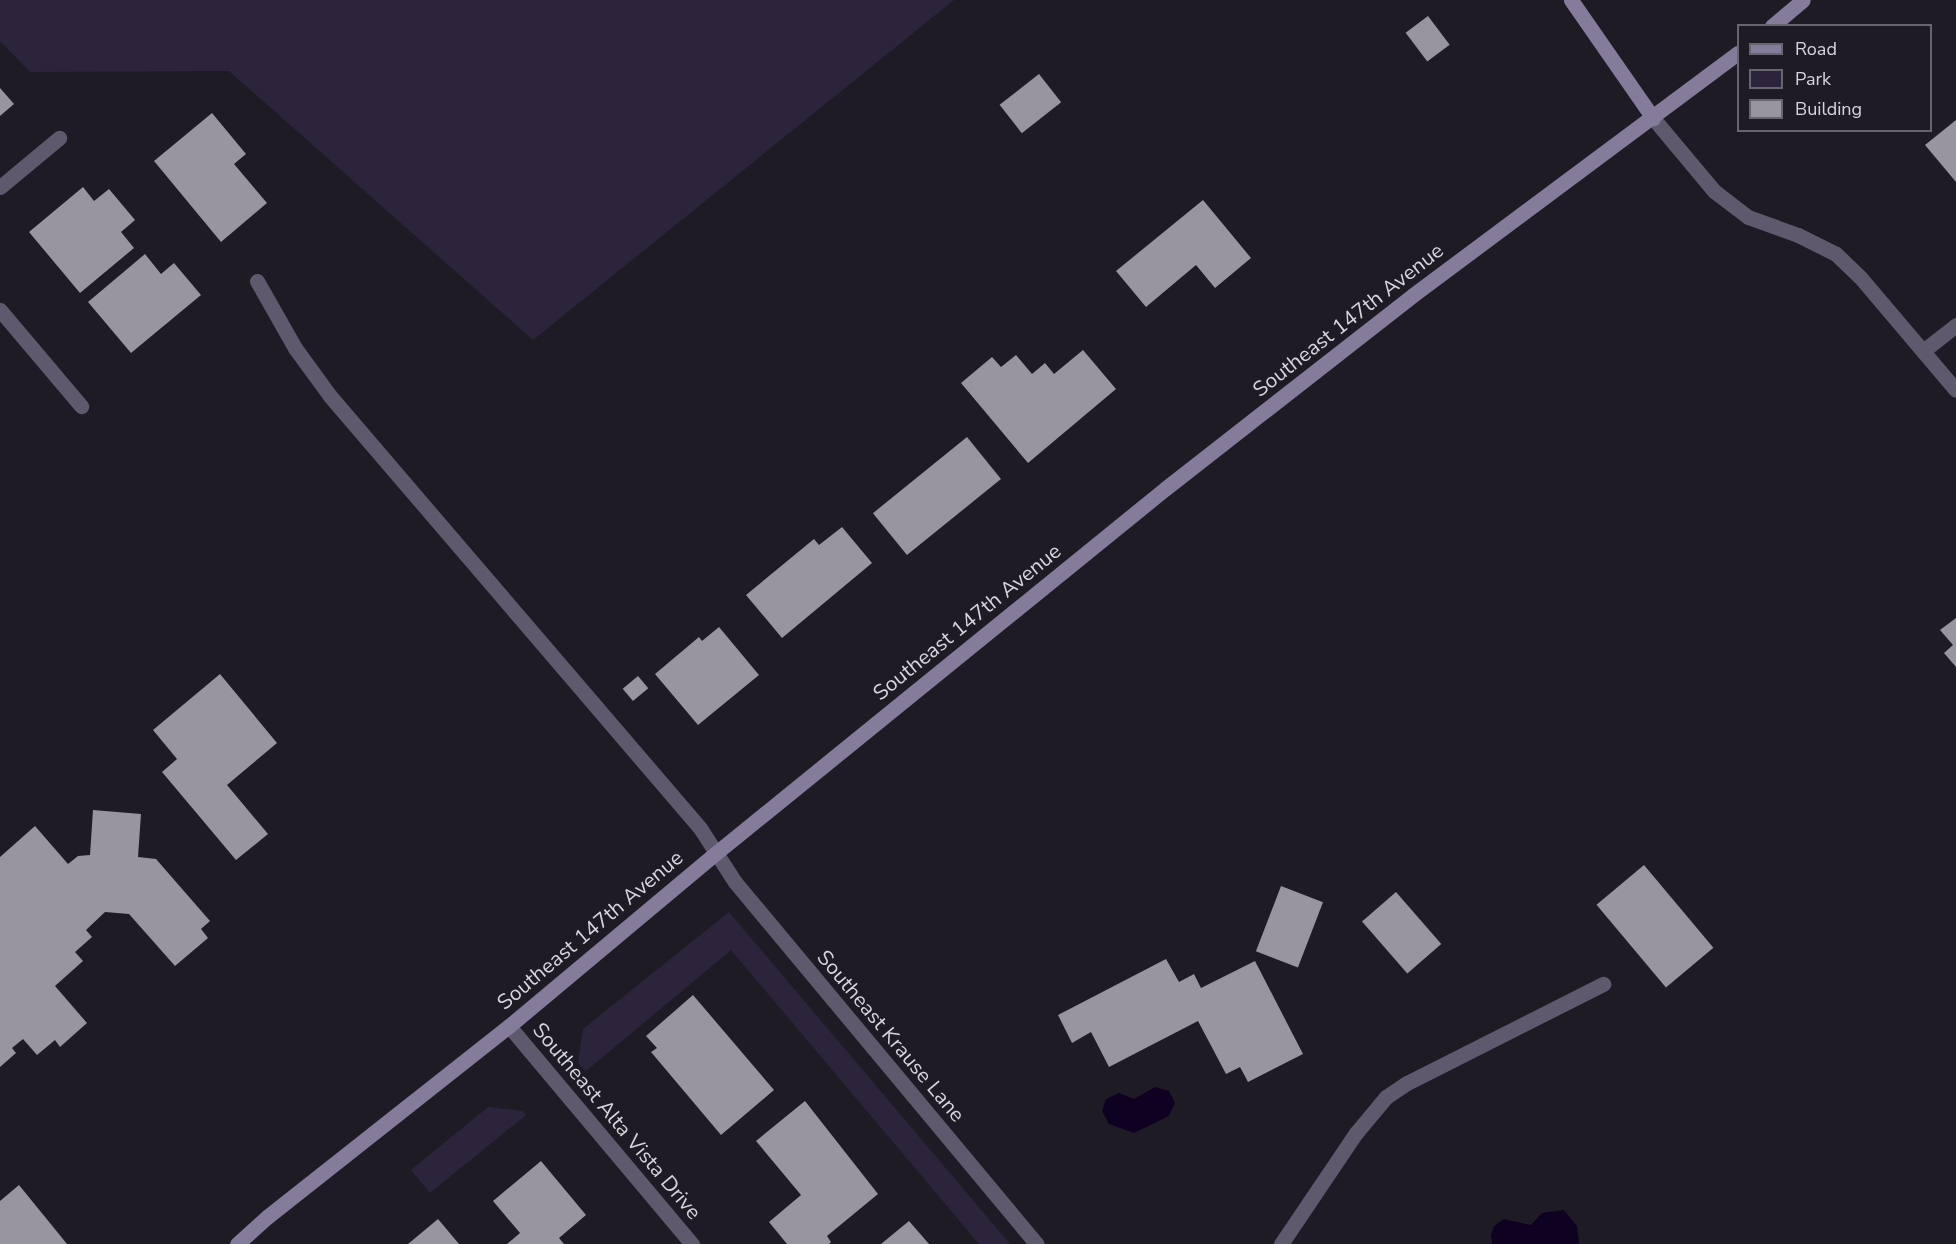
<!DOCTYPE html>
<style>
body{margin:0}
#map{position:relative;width:1956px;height:1244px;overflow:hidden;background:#1e1b25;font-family:"Nunito Sans",sans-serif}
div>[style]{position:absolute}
.green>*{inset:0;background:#2c243b}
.water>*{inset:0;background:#0f0122}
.building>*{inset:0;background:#9894a0;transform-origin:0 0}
.lane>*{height:15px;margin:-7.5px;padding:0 7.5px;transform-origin:7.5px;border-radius:7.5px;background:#5f596d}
.street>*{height:15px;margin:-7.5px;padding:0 7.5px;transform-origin:7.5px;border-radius:7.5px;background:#5f596d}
.secondary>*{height:15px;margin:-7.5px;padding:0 7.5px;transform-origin:7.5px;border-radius:7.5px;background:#857b9b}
span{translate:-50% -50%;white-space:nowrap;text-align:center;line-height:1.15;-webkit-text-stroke:6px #1e1b25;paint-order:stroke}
.street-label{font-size:21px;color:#d7d5dc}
.legend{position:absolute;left:1737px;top:24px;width:195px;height:108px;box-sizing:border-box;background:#1e1b25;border:2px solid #68656e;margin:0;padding:8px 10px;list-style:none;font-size:18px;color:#d7d5dc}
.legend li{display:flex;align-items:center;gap:12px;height:30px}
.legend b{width:30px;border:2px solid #68656e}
</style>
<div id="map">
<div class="green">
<i style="clip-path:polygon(0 0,954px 0,533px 340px,229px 71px,30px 72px,0 41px)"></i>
<i style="clip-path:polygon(729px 912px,1010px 1244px,979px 1244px,731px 950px,586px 1071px,578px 1063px,583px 1029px)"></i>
<i style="clip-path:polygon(488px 1107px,523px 1111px,526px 1115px,430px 1193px,411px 1170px)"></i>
</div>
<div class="water">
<i style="clip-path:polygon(1155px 1087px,1169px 1091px,1175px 1103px,1169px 1116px,1134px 1133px,1109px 1124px,1102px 1111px,1106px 1099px,1119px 1093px,1134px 1099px)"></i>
<i style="clip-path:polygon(1564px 1210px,1577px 1226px,1579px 1244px,1492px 1244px,1491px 1235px,1494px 1226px,1504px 1219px,1531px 1225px,1542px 1213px)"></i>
</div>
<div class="building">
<i style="left:1428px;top:16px;width:36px;height:28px;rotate:53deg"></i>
<i style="left:1039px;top:74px;width:36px;height:50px;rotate:52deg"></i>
<i style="clip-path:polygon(0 88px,14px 104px,0 116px)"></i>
<i style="clip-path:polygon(212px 113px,246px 154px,234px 164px,267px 203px,221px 242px,154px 161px)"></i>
<i style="clip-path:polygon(1956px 120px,1956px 182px,1925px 145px)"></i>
<i style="clip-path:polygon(83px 187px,94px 201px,109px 189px,135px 220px,121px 232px,134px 248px,80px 293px,29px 232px)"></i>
<i style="clip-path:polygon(1203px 200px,1251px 258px,1215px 288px,1196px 265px,1146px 307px,1116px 271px)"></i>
<i style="clip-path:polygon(145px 254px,161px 274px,174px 263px,201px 295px,131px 353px,88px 302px)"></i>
<i style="clip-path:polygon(1083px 350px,1116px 389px,1028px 463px,961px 383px,992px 357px,1001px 367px,1016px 355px,1032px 374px,1045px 363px,1054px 374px)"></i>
<i style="left:967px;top:437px;width:54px;height:121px;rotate:51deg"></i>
<i style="clip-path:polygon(842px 527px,872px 563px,782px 638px,746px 595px,814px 539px,819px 545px)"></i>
<i style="clip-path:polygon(1956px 618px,1956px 667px,1944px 653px,1953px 645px,1940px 630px)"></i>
<i style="clip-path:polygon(719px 627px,759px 675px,698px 725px,655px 674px,699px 637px,702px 641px)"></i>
<i style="clip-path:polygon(220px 674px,277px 743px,227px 785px,268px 834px,236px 860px,162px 772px,177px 759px,153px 730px)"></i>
<i style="left:638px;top:676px;width:16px;height:20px;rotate:50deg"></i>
<i style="clip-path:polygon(93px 810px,141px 814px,138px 857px,156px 859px,210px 921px,201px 929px,208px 938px,175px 966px,129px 914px,105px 912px,86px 930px,92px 937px,75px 952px,83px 961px,55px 986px,87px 1023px,60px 1047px,55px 1040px,37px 1055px,23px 1039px,12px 1048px,16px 1053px,0 1067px,0 857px,35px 826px,68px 864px,78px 856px,90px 855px)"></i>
<i style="left:1644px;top:865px;width:108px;height:62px;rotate:50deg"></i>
<i style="left:1281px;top:886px;width:45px;height:70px;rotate:21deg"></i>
<i style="left:1396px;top:892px;width:69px;height:45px;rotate:49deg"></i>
<i style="clip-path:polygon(1166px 959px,1179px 982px,1194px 974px,1201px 988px,1255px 961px,1303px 1054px,1248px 1082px,1240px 1067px,1226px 1074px,1198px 1021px,1109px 1067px,1091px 1032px,1072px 1043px,1058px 1015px)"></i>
<i style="clip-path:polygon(693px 995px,774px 1090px,721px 1135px,651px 1052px,657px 1048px,646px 1036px)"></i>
<i style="clip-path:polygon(805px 1101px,878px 1194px,827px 1236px,831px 1242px,829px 1244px,787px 1244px,769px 1222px,801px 1195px,756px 1141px)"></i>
<i style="clip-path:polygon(541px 1161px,586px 1215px,559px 1238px,564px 1244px,507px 1244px,520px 1233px,493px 1201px)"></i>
<i style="clip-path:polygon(19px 1185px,67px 1244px,0 1244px,0 1201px)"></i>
<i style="clip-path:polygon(438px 1219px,459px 1244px,408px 1244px)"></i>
<i style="clip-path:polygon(909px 1221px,929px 1244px,881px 1244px)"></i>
</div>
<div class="lane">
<i style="left:257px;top:281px;width:77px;rotate:60.4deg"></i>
<i style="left:295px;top:348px;width:59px;rotate:53.9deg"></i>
<i style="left:330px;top:396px;width:569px;rotate:49.42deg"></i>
<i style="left:700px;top:828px;width:64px;rotate:57.1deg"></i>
<i style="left:735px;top:882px;width:471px;rotate:50.2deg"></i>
<i style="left:1281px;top:1244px;width:134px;rotate:-56deg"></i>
<i style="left:1356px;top:1133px;width:47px;rotate:-50.2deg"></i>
<i style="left:1386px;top:1097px;width:25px;rotate:-34deg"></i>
<i style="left:1407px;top:1083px;width:220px;rotate:-26.8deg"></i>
</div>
<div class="street">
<i style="left:1653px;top:118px;width:95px;rotate:50.1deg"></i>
<i style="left:1714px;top:191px;width:43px;rotate:37.4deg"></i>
<i style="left:1748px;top:217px;width:53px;rotate:19.8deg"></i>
<i style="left:1798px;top:235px;width:42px;rotate:26.6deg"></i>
<i style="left:1836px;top:254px;width:33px;rotate:44deg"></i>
<i style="left:1860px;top:277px;width:148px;rotate:49.7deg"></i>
<i style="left:0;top:187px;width:77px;rotate:-39.7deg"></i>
<i style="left:0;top:310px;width:126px;rotate:49.8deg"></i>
<i style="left:1923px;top:351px;width:42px;rotate:-38.2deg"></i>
<i style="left:509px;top:1026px;width:285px;rotate:50deg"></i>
</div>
<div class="secondary">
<i style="left:1571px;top:0;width:144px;rotate:55.2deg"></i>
<i style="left:1772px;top:26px;width:40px;rotate:-40deg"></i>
<i style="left:237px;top:1244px;width:40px;rotate:-42deg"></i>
<i style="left:267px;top:1217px;width:308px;rotate:-38.3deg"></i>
<i style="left:509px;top:1026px;width:270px;rotate:-39.9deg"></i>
<i style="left:716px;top:853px;width:579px;rotate:-39.05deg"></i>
<i style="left:1166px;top:488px;width:313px;rotate:-38deg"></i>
<i style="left:1413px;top:295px;width:405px;rotate:-36.7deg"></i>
</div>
<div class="street-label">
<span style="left:1348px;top:320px;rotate:-38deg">Southeast 147th Avenue</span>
<span style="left:967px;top:622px;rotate:-39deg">Southeast 147th Avenue</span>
<span style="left:590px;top:930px;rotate:-40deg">Southeast 147th Avenue</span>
<span style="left:891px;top:1036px;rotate:50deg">Southeast Krause Lane</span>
<span style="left:617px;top:1121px;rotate:50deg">Southeast Alta Vista Drive</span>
</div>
<ul class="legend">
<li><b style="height:8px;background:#857b9b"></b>Road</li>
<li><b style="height:16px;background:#2c243b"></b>Park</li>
<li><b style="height:16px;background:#9894a0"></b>Building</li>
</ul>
</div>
